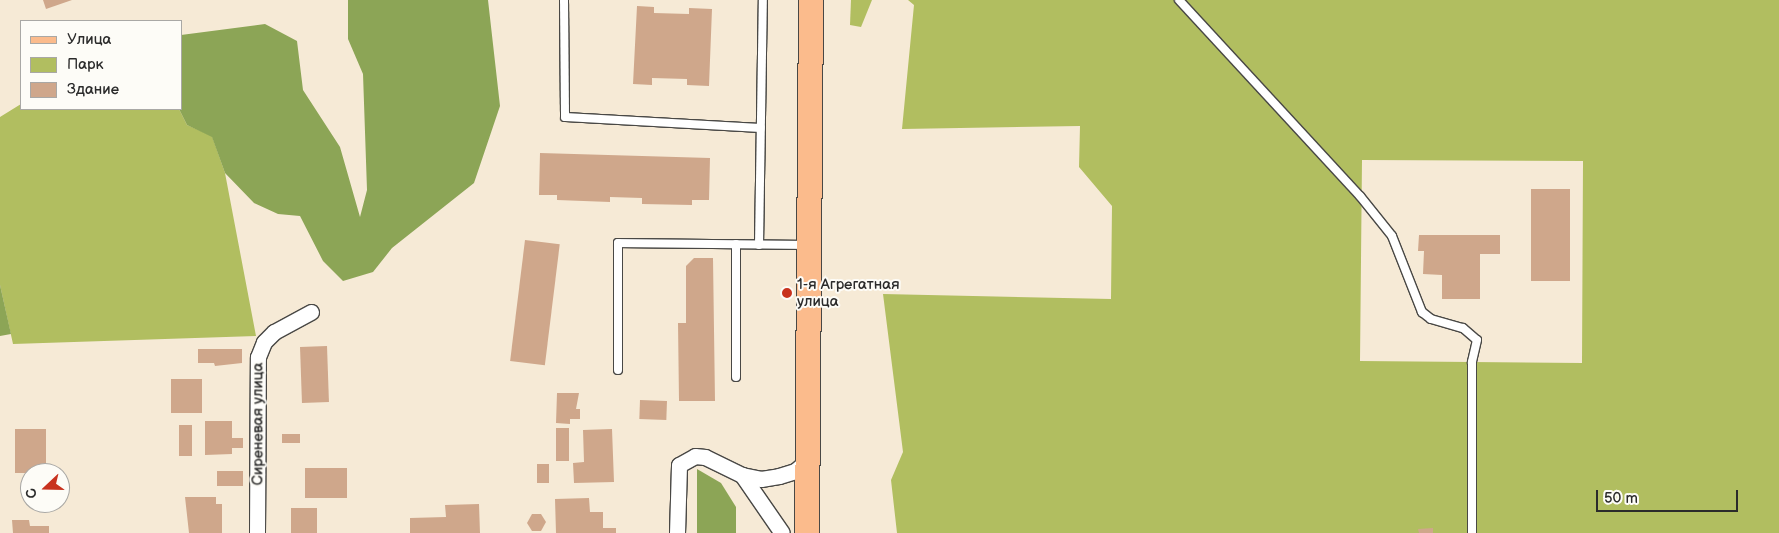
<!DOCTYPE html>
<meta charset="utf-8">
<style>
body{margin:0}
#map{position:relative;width:1779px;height:533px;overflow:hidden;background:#f6ead6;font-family:"Balsamiq Sans",sans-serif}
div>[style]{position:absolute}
.green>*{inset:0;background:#b1be60}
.forest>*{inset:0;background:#8ca556}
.building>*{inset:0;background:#cfa78b;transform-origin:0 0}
.roads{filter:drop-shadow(1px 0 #494845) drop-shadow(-1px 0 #494845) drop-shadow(0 1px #494845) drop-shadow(0 -1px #494845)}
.service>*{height:8px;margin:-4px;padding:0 4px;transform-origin:4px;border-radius:4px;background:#fff}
.minor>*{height:15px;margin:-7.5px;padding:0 7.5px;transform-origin:7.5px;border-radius:7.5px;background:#fff}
.primary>*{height:24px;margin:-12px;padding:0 12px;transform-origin:12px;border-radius:12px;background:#fbbb8c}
.dots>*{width:14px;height:14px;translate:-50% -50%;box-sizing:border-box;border:2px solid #fdfcf7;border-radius:50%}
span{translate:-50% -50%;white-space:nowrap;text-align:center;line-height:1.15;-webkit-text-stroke:4px #fdfcf7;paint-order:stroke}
.poi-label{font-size:15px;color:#2b2b2b}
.left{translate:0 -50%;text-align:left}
.street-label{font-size:15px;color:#2b2b2b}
.legend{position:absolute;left:20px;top:20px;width:162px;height:90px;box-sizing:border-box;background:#fdfcf7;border:1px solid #a9a8a5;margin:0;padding:6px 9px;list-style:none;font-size:15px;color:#2b2b2b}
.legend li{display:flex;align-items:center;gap:10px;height:25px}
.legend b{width:25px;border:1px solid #a9a8a5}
.north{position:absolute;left:20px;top:463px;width:50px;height:50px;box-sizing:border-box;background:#fdfcf7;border:1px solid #a9a8a5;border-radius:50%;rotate:249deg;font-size:14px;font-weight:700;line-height:20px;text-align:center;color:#2b2b2b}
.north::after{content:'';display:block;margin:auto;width:18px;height:22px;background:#c8321e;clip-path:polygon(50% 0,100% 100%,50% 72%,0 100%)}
.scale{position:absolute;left:1596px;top:490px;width:142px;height:22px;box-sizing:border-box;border:2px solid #2b2b2b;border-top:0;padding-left:6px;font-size:15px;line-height:18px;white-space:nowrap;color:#2b2b2b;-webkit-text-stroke:4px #fdfcf7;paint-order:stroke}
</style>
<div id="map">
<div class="green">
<i style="clip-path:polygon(851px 0,872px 0,861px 27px,850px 25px)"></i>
<i style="clip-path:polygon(evenodd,908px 0,1779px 0,1779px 533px,897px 533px,891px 480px,903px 452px,883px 294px,1111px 299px,1112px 206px,1079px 167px,1080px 126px,902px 129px,914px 5px,908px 0,1362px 160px,1583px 161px,1582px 363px,1360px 361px,1362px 160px)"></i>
<i style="clip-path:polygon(21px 104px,21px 109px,179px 109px,187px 125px,212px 136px,225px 173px,256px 336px,13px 344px,0 285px,0 117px)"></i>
</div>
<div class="forest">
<i style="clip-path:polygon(348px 0,488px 0,500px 106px,474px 183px,392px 248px,373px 272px,343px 281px,323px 261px,300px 216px,278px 214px,254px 203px,225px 173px,212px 137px,187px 125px,179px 109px,181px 109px,181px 35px,265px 24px,297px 41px,303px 90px,340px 147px,360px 217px,367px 190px,363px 74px,348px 39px)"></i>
<i style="clip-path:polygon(0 285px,11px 334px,0 336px)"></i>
<i style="clip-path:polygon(697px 469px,721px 483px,736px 507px,736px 533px,697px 533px)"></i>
</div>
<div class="building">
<i style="clip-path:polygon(43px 0,72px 0,46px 9px)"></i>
<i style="clip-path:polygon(637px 6px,654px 7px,654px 13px,689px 14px,689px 8px,712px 9px,709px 86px,687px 85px,687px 79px,652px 78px,652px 85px,633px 84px)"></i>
<i style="clip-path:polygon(540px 153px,710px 158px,709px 200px,692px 200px,692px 205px,642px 204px,642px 198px,610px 197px,610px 202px,557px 200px,557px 195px,539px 195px)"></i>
<i style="left:1531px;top:189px;width:39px;height:92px"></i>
<i style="clip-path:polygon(1419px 235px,1500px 235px,1500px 254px,1480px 254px,1480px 299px,1442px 299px,1442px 275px,1423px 274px,1424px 251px,1418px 251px)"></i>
<i style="left:525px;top:240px;width:35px;height:122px;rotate:7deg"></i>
<i style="clip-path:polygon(694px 258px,713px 258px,715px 401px,679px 401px,678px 323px,686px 323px,686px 266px)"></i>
<i style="left:327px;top:346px;width:56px;height:27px;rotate:88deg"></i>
<i style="clip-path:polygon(198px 349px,242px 349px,242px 363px,215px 366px,214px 363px,198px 363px)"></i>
<i style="left:171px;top:379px;width:31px;height:34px"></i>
<i style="clip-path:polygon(557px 393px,579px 393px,576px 409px,580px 409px,580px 419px,570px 419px,570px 424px,556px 423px)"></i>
<i style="left:640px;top:400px;width:27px;height:19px;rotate:2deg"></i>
<i style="clip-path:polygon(205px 421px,232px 421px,232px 438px,243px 438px,243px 448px,232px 448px,232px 454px,205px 455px)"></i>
<i style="left:179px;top:425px;width:13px;height:31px"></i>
<i style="left:556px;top:428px;width:13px;height:33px"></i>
<i style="left:46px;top:429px;width:44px;height:31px;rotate:90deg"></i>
<i style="clip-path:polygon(612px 429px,614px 482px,574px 483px,573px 463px,584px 462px,583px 430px)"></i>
<i style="left:282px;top:434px;width:18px;height:9px"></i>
<i style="left:537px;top:464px;width:12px;height:19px"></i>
<i style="left:347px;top:468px;width:30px;height:42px;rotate:90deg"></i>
<i style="left:217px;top:471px;width:26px;height:15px"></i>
<i style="clip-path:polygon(185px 497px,216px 497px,216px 504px,222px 504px,222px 533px,189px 533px)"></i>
<i style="clip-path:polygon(589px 498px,590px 512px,603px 512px,603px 528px,616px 528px,616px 533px,556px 533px,555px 499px)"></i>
<i style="clip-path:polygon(479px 504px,480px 533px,410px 533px,410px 518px,446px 517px,445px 505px)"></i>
<i style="left:317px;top:508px;width:25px;height:26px;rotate:90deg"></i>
<i style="clip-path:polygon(532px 514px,541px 514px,546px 522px,541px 531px,532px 531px,527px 523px)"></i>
<i style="clip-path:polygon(12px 520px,29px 520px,30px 526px,49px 526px,49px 533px,13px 533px)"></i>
<i style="clip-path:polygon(1433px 528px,1433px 533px,1419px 533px,1418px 529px)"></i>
</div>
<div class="roads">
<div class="service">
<i style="left:564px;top:0;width:117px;rotate:89.5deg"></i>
<i style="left:565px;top:117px;width:196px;rotate:3.2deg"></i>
<i style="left:1179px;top:0;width:267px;rotate:47.3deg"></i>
<i style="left:1360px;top:196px;width:51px;rotate:51.3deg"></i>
<i style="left:1392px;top:236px;width:82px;rotate:68.5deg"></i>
<i style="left:1422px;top:312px;width:11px;rotate:38deg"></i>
<i style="left:1431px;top:319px;width:33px;rotate:16deg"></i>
<i style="left:1463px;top:328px;width:18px;rotate:41deg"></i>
<i style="left:1477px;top:340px;width:23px;rotate:103deg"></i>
<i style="left:1472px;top:362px;width:171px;rotate:90deg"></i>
<i style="left:759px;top:245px;width:245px;rotate:-89.1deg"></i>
<i style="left:618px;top:370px;width:127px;rotate:-90deg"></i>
<i style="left:618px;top:243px;width:188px;rotate:0.6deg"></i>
<i style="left:736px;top:377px;width:133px;rotate:-90deg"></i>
</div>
<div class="minor">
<i style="left:742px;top:475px;width:19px;rotate:12deg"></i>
<i style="left:761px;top:479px;width:18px;rotate:-9deg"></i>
<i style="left:779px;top:476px;width:17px;rotate:-17deg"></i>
<i style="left:795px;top:471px;width:17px;rotate:-40deg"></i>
<i style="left:257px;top:533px;width:176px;rotate:-89.7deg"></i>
<i style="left:258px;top:357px;width:16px;rotate:-68deg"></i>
<i style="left:264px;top:342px;width:14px;rotate:-45deg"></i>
<i style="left:274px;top:332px;width:42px;rotate:-28.4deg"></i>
<i style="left:677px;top:533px;width:68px;rotate:-88.3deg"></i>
<i style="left:679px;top:465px;width:18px;rotate:-29deg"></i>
<i style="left:695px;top:456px;width:10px;rotate:6deg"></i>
<i style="left:705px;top:457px;width:41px;rotate:25.9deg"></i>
<i style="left:742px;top:475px;width:70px;rotate:55.4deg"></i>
</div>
<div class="primary">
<i style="left:807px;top:533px;width:533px;rotate:-89.57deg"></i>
</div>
</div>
<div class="dots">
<i style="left:787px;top:293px;background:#c8321e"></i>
</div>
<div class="poi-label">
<span class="left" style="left:797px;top:293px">1-я Агрегатная<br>улица</span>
</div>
<div class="street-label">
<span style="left:258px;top:424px;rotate:-90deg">Сиреневая улица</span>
</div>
<ul class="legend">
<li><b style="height:6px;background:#fbbb8c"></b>Улица</li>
<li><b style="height:14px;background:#b1be60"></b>Парк</li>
<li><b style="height:14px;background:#cfa78b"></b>Здание</li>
</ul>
<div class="north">С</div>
<div class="scale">50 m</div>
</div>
